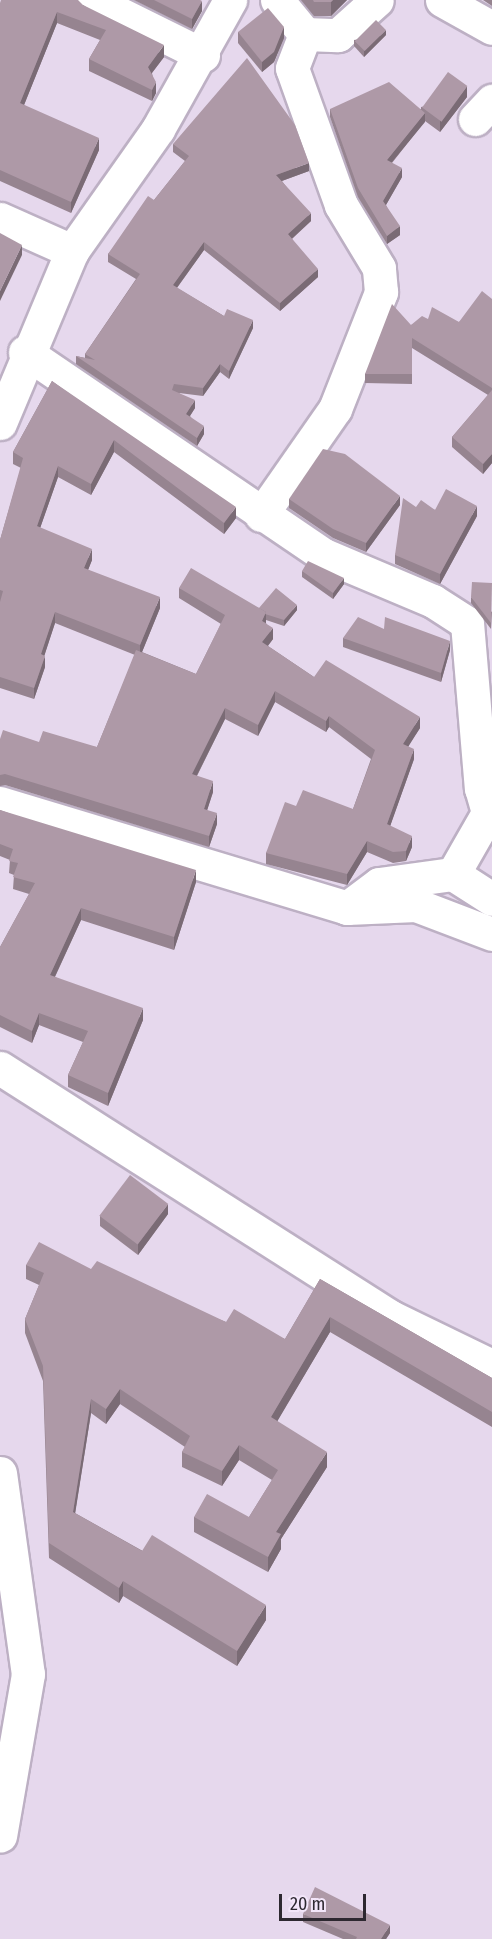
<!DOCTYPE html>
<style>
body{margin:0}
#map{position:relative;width:492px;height:1939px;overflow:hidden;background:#e6d8ed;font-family:"Fira Sans Condensed",sans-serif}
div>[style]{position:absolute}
.roads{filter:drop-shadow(2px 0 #bdb0c4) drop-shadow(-2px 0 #bdb0c4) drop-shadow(0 2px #bdb0c4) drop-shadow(0 -2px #bdb0c4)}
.street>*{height:33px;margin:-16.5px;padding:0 16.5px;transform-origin:16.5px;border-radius:16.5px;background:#fff}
.wall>*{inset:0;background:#968490}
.shaded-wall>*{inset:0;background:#7a6b75}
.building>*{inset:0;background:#ae99a7;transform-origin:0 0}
span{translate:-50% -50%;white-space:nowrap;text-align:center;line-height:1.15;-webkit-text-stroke:4.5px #f3e6fa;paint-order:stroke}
.scale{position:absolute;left:279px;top:1894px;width:87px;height:27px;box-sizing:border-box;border:3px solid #2d2830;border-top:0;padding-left:8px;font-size:18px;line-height:21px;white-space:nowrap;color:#2d2830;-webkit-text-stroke:4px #f3e6fa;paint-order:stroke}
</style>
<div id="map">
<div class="roads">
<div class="street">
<i style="left:92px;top:0;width:124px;rotate:26.4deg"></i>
<i style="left:277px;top:0;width:44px;rotate:50.5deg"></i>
<i style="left:305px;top:34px;width:33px;rotate:2deg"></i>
<i style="left:338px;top:35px;width:52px;rotate:-41.9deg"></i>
<i style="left:442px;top:0;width:57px;rotate:29.2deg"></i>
<i style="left:475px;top:119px;width:25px;rotate:-47deg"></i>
<i style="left:0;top:219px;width:79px;rotate:24deg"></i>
<i style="left:25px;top:352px;width:361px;rotate:34.2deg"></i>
<i style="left:324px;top:555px;width:118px;rotate:22.9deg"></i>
<i style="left:433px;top:601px;width:40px;rotate:32.9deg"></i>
<i style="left:467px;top:623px;width:166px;rotate:85.2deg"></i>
<i style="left:481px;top:788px;width:26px;rotate:74deg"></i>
<i style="left:488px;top:813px;width:70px;rotate:119.8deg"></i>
<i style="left:0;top:423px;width:186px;rotate:-67.3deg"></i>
<i style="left:72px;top:251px;width:149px;rotate:-54.8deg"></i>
<i style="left:158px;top:129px;width:148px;rotate:-60.8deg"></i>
<i style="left:261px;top:515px;width:129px;rotate:-55.1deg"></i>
<i style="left:335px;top:409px;width:126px;rotate:-68.5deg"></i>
<i style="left:381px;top:292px;width:24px;rotate:-95deg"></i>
<i style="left:379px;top:268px;width:74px;rotate:-121.1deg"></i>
<i style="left:341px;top:205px;width:145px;rotate:-109.7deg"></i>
<i style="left:292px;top:68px;width:36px;rotate:-69deg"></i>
<i style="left:0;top:803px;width:363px;rotate:16.8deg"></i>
<i style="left:347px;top:908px;width:40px;rotate:-37deg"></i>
<i style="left:379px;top:884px;width:75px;rotate:-7.7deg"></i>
<i style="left:453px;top:874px;width:46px;rotate:32.7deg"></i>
<i style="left:347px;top:908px;width:69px;rotate:-2.5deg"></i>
<i style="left:416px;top:905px;width:81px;rotate:20.9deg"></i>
<i style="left:0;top:1068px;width:464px;rotate:32.5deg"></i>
<i style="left:391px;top:1317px;width:112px;rotate:25.9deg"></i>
<i style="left:0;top:1473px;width:203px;rotate:82.1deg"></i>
<i style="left:28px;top:1674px;width:164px;rotate:99.8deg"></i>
</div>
</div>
<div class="wall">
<i style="clip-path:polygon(134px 0,200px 0,202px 11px,192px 29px)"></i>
<i style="clip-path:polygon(301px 0,347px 0,331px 16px,314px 16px)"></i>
<i style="clip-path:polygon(483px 0,492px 0,492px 6px)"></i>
<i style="clip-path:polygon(0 3px,83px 5px,164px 57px,152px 73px,156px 93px,152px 101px,89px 71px,89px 59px,100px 40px,57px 23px,24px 105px,99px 150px,71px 213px,0 181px)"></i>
<i style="clip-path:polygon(238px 32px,284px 38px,274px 62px,262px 72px,238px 43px)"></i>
<i style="clip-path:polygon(386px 35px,364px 57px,354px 46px,354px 40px)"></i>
<i style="clip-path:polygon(467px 97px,440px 132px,425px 121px,392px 163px,402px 177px,386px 205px,400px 235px,387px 244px,358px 197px,330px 117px,330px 109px,421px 109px,421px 107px)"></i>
<i style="clip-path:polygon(173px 144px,309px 171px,282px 181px,311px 221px,292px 239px,318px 277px,280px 311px,204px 250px,177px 288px,224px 316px,253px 328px,229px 379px,220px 372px,203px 396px,179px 393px,195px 408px,190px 416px,204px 434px,197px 446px,76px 364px,76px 356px,85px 358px,85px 354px,136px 279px,108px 262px,108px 254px,154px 200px,185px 161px,173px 152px)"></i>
<i style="clip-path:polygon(492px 299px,492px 463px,483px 474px,452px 447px,452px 437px,488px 395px,412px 348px,412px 384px,365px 383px,365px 374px,411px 325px,428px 319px,459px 322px)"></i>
<i style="clip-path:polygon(52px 381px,236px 518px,224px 534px,114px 452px,91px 495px,58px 477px,40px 528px,92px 560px,88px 570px,160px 608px,142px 652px,196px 674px,221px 624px,179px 598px,179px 588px,259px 608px,297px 610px,284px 626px,266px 620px,266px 623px,273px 639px,268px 646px,314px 677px,420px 728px,408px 746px,414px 759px,390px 826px,412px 847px,406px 861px,393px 863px,367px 852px,347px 885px,266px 864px,266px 853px,296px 806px,353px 809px,371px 759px,329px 727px,326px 732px,275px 702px,258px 736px,225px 719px,197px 776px,213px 792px,207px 810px,217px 824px,209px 847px,5px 785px,0 786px,0 739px,97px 747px,135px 655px,55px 623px,44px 656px,45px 667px,34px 699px,0 688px,0 540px,21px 468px,13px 464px,13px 452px)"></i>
<i style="clip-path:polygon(289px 499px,400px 505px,366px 552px,333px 538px,289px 508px)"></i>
<i style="clip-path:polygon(416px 507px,477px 516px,440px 584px,395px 564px,395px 555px)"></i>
<i style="clip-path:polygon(302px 571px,344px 584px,333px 599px,302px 577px)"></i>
<i style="clip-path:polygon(471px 597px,492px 612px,491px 629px,471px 603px)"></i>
<i style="clip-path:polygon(343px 638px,450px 650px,441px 682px,343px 647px)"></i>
<i style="clip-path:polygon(0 810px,196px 882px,174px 950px,81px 920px,55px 977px,143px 1020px,108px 1106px,68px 1087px,68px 1075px,83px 1042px,39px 1025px,32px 1043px,0 1027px,0 947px,29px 894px,13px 889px,14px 875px,9px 873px,10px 860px,0 856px)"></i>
<i style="clip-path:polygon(168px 1214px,138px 1255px,100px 1226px,100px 1216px)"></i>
<i style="clip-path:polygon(26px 1265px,91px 1269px,226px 1322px,285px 1339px,320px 1279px,492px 1378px,492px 1427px,330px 1332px,277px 1421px,327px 1467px,281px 1539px,281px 1549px,268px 1572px,194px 1532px,194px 1517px,249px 1517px,272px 1480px,239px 1460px,222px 1486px,182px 1467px,182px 1452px,185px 1447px,120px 1404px,106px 1424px,91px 1413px,75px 1513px,266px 1620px,237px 1666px,123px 1596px,119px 1603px,49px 1558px,43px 1381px,25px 1333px,25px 1319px,39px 1285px,26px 1279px)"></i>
<i style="clip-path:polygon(303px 1914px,390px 1933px,386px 1939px,343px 1939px,303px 1922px)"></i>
</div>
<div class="shaded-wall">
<i style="clip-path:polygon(333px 0,347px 0,331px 16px,331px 2px)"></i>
<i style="clip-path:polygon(202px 1px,202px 11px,192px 29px,192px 19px)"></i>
<i style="clip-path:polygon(57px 12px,57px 23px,20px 115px,20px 103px)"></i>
<i style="clip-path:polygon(284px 27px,284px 38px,274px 62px,262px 72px,262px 62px)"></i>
<i style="clip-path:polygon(386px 30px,386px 35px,364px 57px,364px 51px)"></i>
<i style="clip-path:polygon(164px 45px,164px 57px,148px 78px,148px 67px)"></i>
<i style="clip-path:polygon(156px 82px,156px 93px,152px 101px,152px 90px)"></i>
<i style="clip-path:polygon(467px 86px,467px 97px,440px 132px,440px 121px)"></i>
<i style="clip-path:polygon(425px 113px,425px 122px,387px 168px,387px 160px)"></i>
<i style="clip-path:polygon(99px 138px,99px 150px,71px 213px,71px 202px)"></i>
<i style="clip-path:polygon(309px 163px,309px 171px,276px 183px,276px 175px)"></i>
<i style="clip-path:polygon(402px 168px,402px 177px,383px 210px,383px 201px)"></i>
<i style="clip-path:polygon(311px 213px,311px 221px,288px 242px,288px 234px)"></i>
<i style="clip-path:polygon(400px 226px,400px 235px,387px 244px,387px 236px)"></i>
<i style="clip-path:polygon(204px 242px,204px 250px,173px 293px,173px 285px)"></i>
<i style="clip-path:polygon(22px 245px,22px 255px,0 301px,0 291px)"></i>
<i style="clip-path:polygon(318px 269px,318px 277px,280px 311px,280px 303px)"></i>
<i style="clip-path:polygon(253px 320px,253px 328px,229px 379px,229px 371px)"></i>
<i style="clip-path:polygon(220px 364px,220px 372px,203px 396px,203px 388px)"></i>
<i style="clip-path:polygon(195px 400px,195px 408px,186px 422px,186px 414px)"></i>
<i style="clip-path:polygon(204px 426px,204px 434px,197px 446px,197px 438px)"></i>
<i style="clip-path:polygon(114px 440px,114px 452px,91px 495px,91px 484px)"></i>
<i style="clip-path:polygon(492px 454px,492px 463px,483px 474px,483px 464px)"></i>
<i style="clip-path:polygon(58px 466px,58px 477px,37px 537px,37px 526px)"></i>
<i style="clip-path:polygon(400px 496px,400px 505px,366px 552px,366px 543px)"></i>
<i style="clip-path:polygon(477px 506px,477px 516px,440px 584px,440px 574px)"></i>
<i style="clip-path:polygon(236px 507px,236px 518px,224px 534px,224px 523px)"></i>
<i style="clip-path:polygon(92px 549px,92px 560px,84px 580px,84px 568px)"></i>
<i style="clip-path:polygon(344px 578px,344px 584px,333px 599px,333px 593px)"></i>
<i style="clip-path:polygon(160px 597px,160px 608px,140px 657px,140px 645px)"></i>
<i style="clip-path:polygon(297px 605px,297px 610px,284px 626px,284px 620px)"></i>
<i style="clip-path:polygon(55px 612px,55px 623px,41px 666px,41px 654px)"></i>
<i style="clip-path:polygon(266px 612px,266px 623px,262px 621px)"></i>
<i style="clip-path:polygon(273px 628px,273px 639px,262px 653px,262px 642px)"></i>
<i style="clip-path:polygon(450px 641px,450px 650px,441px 682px,441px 673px)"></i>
<i style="clip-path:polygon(45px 656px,45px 667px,34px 699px,34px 688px)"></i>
<i style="clip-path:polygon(275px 691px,275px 702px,258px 736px,258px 725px)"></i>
<i style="clip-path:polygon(225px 708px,225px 719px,192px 785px,192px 774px)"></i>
<i style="clip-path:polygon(329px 716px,329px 727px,326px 732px,326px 721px)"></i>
<i style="clip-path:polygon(420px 717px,420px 728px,403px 755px,403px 744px)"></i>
<i style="clip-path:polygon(414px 749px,414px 759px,387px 835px,387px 824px)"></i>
<i style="clip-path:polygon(213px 781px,213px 792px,204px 820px,204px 809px)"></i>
<i style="clip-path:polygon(217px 813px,217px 824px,209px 847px,209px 836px)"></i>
<i style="clip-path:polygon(412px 836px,412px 847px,406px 861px,406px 851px)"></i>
<i style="clip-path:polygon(367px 841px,367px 852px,347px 885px,347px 874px)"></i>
<i style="clip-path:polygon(196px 870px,196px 882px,174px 950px,174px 937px)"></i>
<i style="clip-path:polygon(81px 908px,81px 920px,50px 987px,50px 975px)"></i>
<i style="clip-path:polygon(143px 1008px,143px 1020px,108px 1106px,108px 1093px)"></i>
<i style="clip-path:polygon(39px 1013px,39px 1025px,32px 1043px,32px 1031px)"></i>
<i style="clip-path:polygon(168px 1204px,168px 1214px,138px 1255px,138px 1244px)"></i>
<i style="clip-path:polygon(330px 1317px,330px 1332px,271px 1432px,271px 1417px)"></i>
<i style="clip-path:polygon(120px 1389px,120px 1404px,106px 1424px,106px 1409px)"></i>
<i style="clip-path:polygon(91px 1399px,91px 1413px,73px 1527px,73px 1512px)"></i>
<i style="clip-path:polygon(239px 1445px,239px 1460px,222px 1486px,222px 1471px)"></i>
<i style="clip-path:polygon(327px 1452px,327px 1467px,281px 1539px,281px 1549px,268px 1572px,268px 1557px,276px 1532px)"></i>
<i style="clip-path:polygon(123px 1581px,123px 1596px,119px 1603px,119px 1588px)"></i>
<i style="clip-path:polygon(266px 1605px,266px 1620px,237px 1666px,237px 1651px)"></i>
<i style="clip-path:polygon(390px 1925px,390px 1933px,386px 1939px,381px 1939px)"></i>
</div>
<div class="building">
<i style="clip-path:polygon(1px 0,78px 0,83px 5px,164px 45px,148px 67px,156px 82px,152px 90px,89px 59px,106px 30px,57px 12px,20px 103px,99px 138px,71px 202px,0 170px,0 3px)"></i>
<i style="clip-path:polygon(154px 0,200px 0,202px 1px,192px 19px)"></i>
<i style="clip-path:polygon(313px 0,333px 0,331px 2px,314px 2px)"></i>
<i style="clip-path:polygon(268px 8px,284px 27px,274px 52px,262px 62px,238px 32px)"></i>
<i style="left:376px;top:20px;width:14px;height:30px;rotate:45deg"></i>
<i style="clip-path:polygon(247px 58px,295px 125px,309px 163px,276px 175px,311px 213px,288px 234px,318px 269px,280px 303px,204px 242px,173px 285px,224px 316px,227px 309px,253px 320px,229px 371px,220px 364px,203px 388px,174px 384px,172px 390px,195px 400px,186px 414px,204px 426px,197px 438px,76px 356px,95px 360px,85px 354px,140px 274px,108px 254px,148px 196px,154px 200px,189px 156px,173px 144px)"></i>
<i style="left:448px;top:72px;width:24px;height:44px;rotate:36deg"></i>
<i style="clip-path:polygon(389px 82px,425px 113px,387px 160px,402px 168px,383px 201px,400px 226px,387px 236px,358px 188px,330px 109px)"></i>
<i style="clip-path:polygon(0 233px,22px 245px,0 291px)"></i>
<i style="clip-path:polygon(482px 291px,492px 299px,492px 388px,412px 338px,412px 374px,365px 374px,392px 304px,411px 325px,422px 316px,428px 319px,432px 307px,459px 322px)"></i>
<i style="clip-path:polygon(52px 381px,236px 507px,224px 523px,114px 440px,91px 484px,58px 466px,37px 526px,92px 549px,84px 568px,160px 597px,140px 645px,55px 612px,41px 654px,45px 656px,34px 688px,0 677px,0 602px,3px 591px,0 590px,0 540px,23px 458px,13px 452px)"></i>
<i style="clip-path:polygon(492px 390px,492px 454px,483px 464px,452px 437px)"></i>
<i style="clip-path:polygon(323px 449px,345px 454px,400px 496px,366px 543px,333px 529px,289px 499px)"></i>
<i style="clip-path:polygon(446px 489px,477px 506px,440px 574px,395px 555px,403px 498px,416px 507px,421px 500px,435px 510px)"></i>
<i style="clip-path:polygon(308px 561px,344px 578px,333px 593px,302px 571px)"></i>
<i style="clip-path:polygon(191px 568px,266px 612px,262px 621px,273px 628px,262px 642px,314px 677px,326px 660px,420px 717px,403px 744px,414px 749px,387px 824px,412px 836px,406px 851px,393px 852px,367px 841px,347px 874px,266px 853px,285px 802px,296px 806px,303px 790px,353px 809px,375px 750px,329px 716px,326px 721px,275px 691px,258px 725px,225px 708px,192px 774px,213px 781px,204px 809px,217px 813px,209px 836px,5px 774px,0 775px,0 739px,3px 730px,39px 742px,43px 731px,97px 747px,136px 650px,196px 674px,225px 615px,179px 588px)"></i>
<i style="clip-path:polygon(472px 582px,492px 583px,491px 623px,471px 597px)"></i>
<i style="clip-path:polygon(276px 588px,297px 605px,284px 620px,265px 614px,266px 612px,259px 608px)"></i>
<i style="clip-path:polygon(358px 617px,384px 629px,385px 617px,450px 641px,441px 673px,343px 638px)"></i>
<i style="clip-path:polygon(0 810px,196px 870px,174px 937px,81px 908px,50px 975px,143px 1008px,108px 1093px,68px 1075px,88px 1031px,39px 1013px,32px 1031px,0 1015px,0 947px,35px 883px,13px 877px,18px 863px,9px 861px,13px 849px,0 844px)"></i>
<i style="left:130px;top:1175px;width:48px;height:51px;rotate:37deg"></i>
<i style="clip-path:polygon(39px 1242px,91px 1269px,97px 1261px,226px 1322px,234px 1309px,285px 1339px,320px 1279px,492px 1378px,492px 1412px,330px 1317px,271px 1417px,327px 1452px,276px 1532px,281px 1534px,268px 1557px,194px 1517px,207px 1494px,249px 1517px,278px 1470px,239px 1445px,222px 1471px,182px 1452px,190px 1436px,120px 1389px,106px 1409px,91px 1399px,73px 1512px,142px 1551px,152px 1535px,266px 1605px,237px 1651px,123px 1581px,119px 1588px,49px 1543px,43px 1366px,25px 1319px,44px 1273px,26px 1265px)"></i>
<i style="clip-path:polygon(315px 1887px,390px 1925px,381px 1939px,356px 1939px,357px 1937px,303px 1914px)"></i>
</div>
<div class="scale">20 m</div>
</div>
